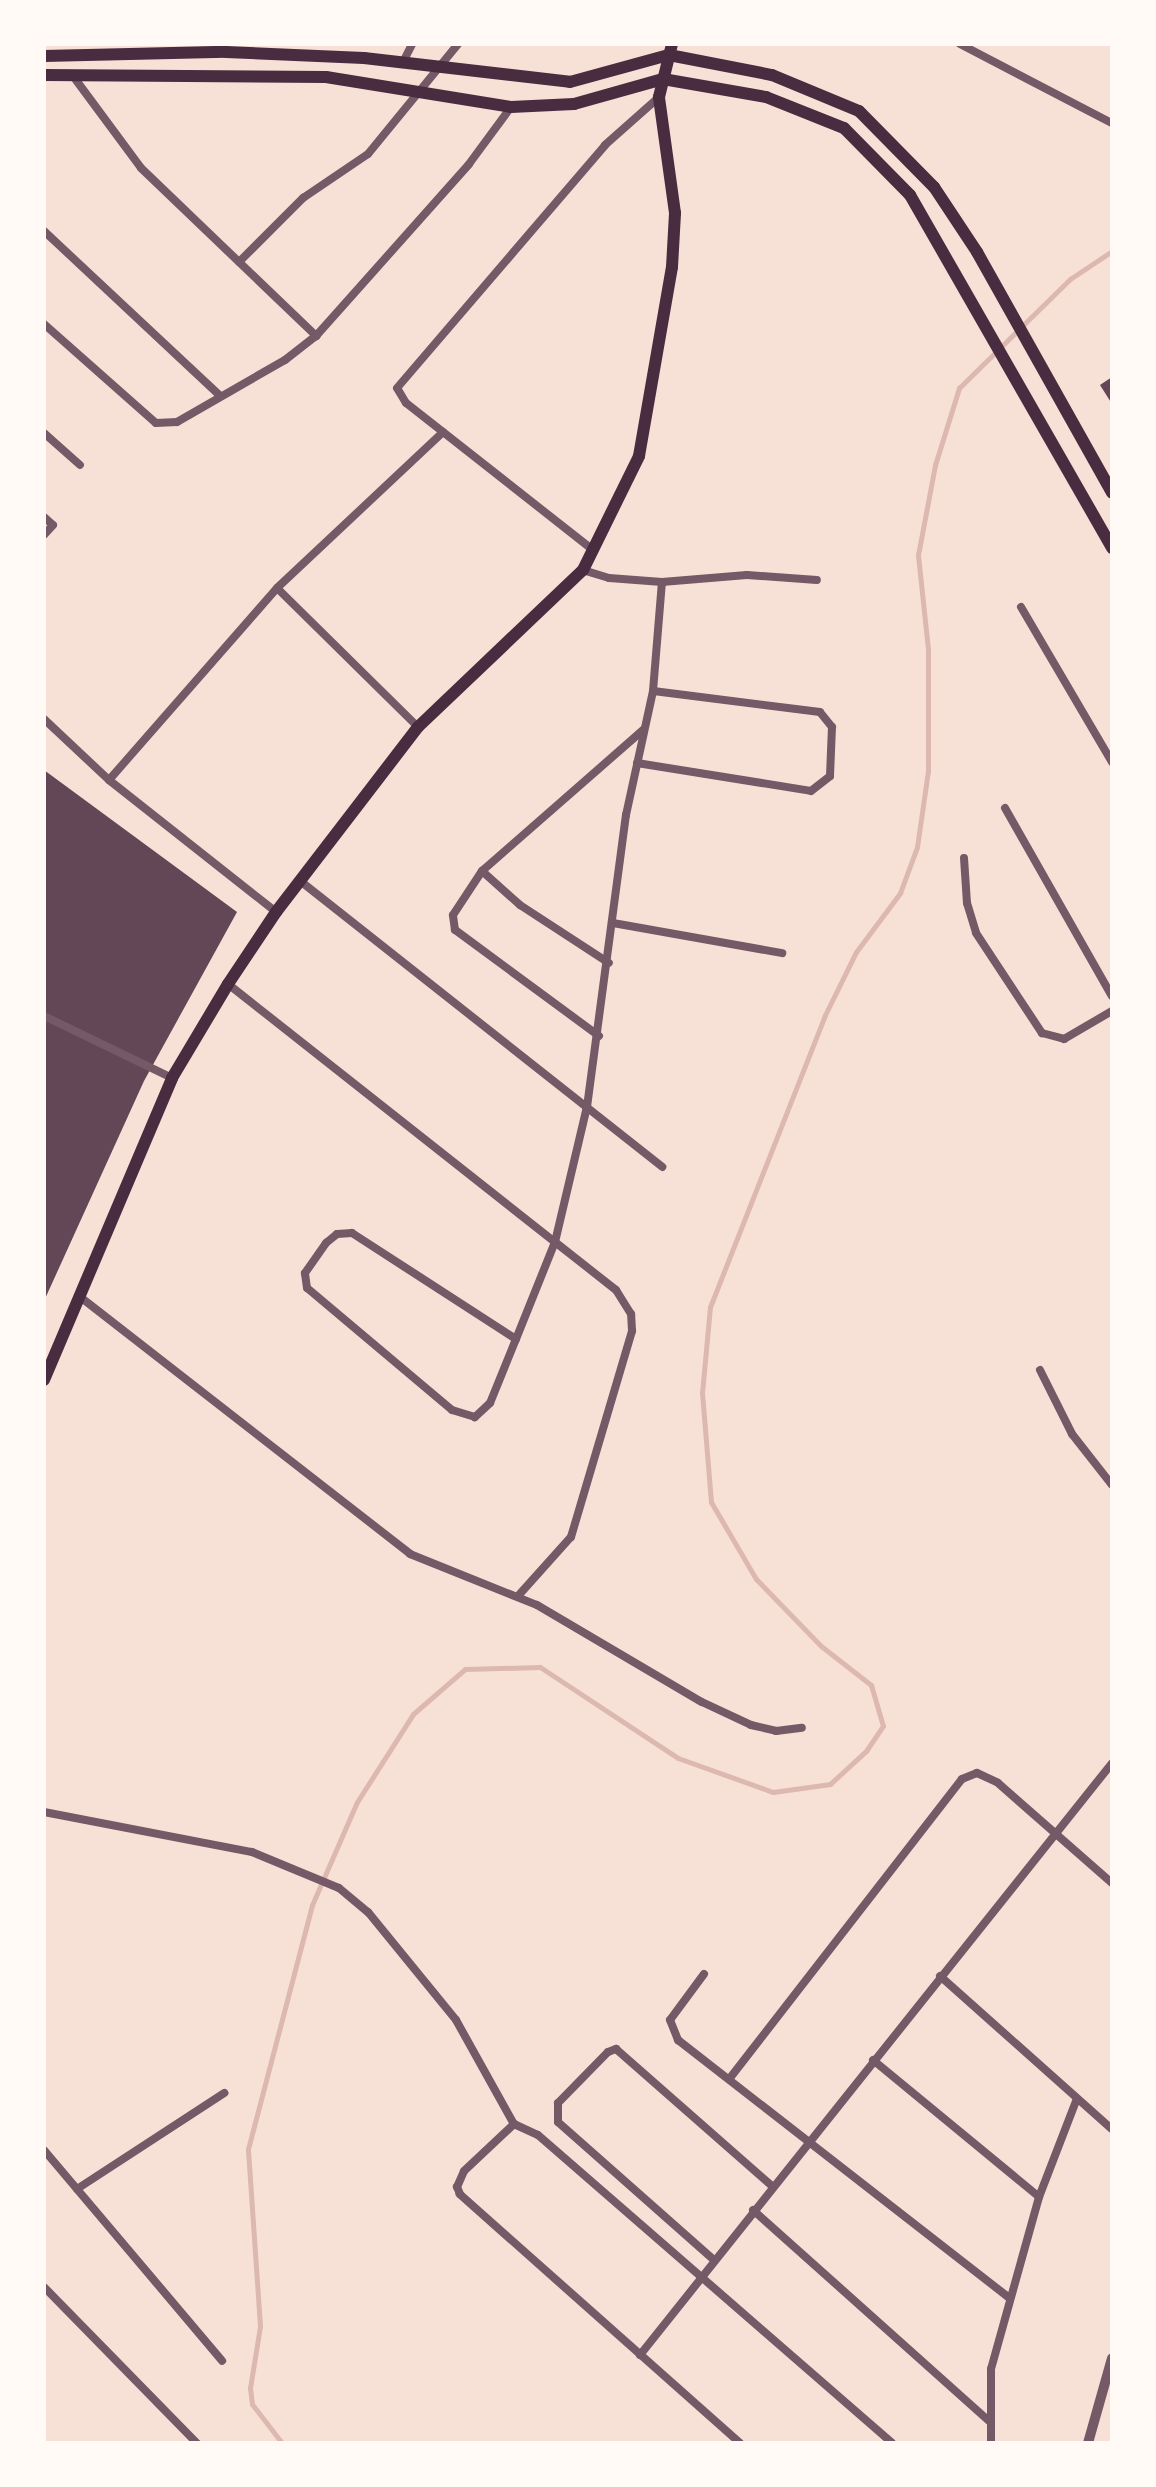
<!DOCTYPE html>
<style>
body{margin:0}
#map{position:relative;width:1156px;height:2487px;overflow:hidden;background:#f7e1d7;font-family:"Golos Text",sans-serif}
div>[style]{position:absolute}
.stream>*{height:5px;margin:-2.5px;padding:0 2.5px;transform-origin:2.5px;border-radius:2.5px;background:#dcb8b0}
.building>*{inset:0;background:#644757}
.minor>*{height:8px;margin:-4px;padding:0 4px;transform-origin:4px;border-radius:4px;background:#755966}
.tertiary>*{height:10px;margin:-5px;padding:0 5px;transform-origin:5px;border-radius:5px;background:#755966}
.secondary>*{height:12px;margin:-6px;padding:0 6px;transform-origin:6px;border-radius:6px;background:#4a2c40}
span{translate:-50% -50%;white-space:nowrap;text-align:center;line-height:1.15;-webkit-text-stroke:6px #fffaf5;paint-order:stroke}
.frame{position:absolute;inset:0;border:46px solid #fffaf5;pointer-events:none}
</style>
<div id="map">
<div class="stream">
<i style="left:282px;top:2443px;width:49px;rotate:-127.6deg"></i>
<i style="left:252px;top:2404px;width:16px;rotate:-97deg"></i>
<i style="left:250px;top:2388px;width:63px;rotate:-80.8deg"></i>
<i style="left:260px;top:2326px;width:177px;rotate:-93.9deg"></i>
<i style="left:248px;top:2149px;width:252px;rotate:-75.3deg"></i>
<i style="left:312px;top:1905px;width:112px;rotate:-66.4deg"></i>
<i style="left:357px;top:1802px;width:104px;rotate:-57.5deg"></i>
<i style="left:413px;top:1714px;width:69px;rotate:-40.9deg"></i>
<i style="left:465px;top:1669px;width:75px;rotate:-1.5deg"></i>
<i style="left:540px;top:1667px;width:165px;rotate:33.4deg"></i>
<i style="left:678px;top:1758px;width:101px;rotate:19.7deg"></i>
<i style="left:773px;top:1792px;width:58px;rotate:-8deg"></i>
<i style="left:830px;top:1784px;width:49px;rotate:-42.5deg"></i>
<i style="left:866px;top:1751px;width:30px;rotate:-56deg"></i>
<i style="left:883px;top:1726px;width:43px;rotate:-106.3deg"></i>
<i style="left:871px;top:1685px;width:63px;rotate:-142deg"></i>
<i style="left:821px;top:1646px;width:93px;rotate:-134.1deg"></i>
<i style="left:756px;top:1579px;width:89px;rotate:-120.3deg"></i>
<i style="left:711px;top:1502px;width:109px;rotate:-94.7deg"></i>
<i style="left:702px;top:1393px;width:86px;rotate:-84.7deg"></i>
<i style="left:710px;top:1307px;width:314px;rotate:-68.5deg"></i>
<i style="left:825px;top:1015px;width:70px;rotate:-63.8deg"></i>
<i style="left:856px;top:952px;width:74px;rotate:-53.3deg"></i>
<i style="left:900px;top:893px;width:49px;rotate:-69.7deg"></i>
<i style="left:917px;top:847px;width:77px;rotate:-81.8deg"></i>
<i style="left:928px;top:771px;width:122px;rotate:-90deg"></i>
<i style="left:928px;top:649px;width:95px;rotate:-96.1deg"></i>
<i style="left:918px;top:555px;width:92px;rotate:-79.3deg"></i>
<i style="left:935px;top:465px;width:81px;rotate:-72.7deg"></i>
<i style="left:959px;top:388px;width:156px;rotate:-44.5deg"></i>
<i style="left:1070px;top:279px;width:50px;rotate:-33.7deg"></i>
</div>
<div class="building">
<i style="clip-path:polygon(1112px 377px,1112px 404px,1100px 385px)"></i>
<i style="clip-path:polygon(44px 770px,237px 912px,144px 1081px,44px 1301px)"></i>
</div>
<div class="minor">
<i style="left:960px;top:44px;width:171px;rotate:27.5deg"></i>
<i style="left:402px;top:64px;width:22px;rotate:-63deg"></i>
<i style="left:73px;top:76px;width:114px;rotate:53.5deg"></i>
<i style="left:141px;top:168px;width:243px;rotate:43.8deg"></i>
<i style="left:44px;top:231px;width:240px;rotate:43.1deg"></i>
<i style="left:239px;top:262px;width:91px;rotate:-45deg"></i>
<i style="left:303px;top:198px;width:78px;rotate:-34.1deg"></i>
<i style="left:368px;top:154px;width:142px;rotate:-50.7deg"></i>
<i style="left:44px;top:324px;width:149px;rotate:41.5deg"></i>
<i style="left:156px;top:423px;width:21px;rotate:-3deg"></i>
<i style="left:177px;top:422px;width:125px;rotate:-29.9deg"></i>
<i style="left:285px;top:360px;width:39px;rotate:-38deg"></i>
<i style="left:316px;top:336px;width:230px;rotate:-48.3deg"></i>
<i style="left:469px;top:164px;width:71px;rotate:-53.6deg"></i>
<i style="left:44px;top:433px;width:48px;rotate:41.6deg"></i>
<i style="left:44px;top:517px;width:12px;rotate:42deg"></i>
<i style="left:53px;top:525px;width:13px;rotate:132deg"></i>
<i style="left:593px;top:550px;width:238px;rotate:-141.8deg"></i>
<i style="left:406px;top:403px;width:17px;rotate:-121deg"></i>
<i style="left:397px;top:388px;width:320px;rotate:-49.4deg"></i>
<i style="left:605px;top:145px;width:72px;rotate:-41.6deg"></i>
<i style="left:662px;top:582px;width:85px;rotate:-4.7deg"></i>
<i style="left:747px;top:575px;width:70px;rotate:4.1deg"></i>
<i style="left:277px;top:588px;width:198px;rotate:44.6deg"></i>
<i style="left:1021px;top:607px;width:180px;rotate:59.6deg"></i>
<i style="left:44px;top:719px;width:89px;rotate:43.2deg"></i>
<i style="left:109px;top:780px;width:213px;rotate:38.3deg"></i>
<i style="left:637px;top:763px;width:176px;rotate:9.1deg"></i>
<i style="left:811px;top:791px;width:24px;rotate:-38deg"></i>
<i style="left:830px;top:776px;width:49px;rotate:-87.7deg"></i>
<i style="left:832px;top:727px;width:19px;rotate:-129deg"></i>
<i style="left:820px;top:712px;width:168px;rotate:-172.8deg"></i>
<i style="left:109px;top:780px;width:255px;rotate:-48.8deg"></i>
<i style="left:277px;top:588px;width:228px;rotate:-43.2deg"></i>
<i style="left:1005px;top:808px;width:216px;rotate:60.4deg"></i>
<i style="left:964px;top:858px;width:45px;rotate:86.2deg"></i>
<i style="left:967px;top:903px;width:31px;rotate:73deg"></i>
<i style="left:976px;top:933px;width:120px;rotate:56.6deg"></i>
<i style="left:1042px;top:1033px;width:23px;rotate:15deg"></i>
<i style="left:1064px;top:1039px;width:56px;rotate:-30.3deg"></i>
<i style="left:482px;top:871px;width:215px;rotate:-41.2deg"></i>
<i style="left:299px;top:880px;width:463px;rotate:38.3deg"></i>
<i style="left:613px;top:923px;width:172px;rotate:10.1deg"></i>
<i style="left:228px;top:984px;width:417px;rotate:38.3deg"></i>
<i style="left:555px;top:1242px;width:105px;rotate:111.9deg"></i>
<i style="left:516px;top:1339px;width:69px;rotate:112.1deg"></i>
<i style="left:490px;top:1403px;width:21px;rotate:137deg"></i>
<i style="left:475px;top:1417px;width:24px;rotate:-163deg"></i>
<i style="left:452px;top:1410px;width:189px;rotate:-139.9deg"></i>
<i style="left:307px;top:1288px;width:15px;rotate:-98deg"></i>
<i style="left:305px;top:1273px;width:37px;rotate:-55deg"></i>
<i style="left:326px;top:1243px;width:14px;rotate:-39deg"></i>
<i style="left:337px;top:1234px;width:15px;rotate:-4deg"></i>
<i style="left:352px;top:1233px;width:195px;rotate:32.9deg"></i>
<i style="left:44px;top:1016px;width:142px;rotate:25.8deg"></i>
<i style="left:599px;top:1036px;width:179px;rotate:-143.6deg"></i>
<i style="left:455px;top:930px;width:15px;rotate:-98deg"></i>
<i style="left:453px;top:915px;width:53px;rotate:-56.6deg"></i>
<i style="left:482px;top:871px;width:51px;rotate:41.8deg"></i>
<i style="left:520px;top:905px;width:106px;rotate:33.1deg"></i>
<i style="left:79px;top:1296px;width:420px;rotate:37.9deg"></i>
<i style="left:410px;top:1554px;width:137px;rotate:21.9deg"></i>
<i style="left:537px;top:1605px;width:191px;rotate:30.5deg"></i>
<i style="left:702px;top:1702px;width:54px;rotate:25.1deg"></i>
<i style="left:751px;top:1725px;width:26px;rotate:13deg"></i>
<i style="left:776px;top:1731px;width:26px;rotate:-7deg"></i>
<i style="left:1040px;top:1370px;width:72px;rotate:63.4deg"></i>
<i style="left:1072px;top:1434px;width:65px;rotate:51.9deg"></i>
<i style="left:518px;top:1596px;width:79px;rotate:-48.1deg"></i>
<i style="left:571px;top:1537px;width:215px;rotate:-73.5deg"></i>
<i style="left:632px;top:1331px;width:17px;rotate:-93deg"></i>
<i style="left:631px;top:1314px;width:28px;rotate:-122deg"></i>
<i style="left:616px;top:1290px;width:78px;rotate:-141.8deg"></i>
<i style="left:555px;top:1242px;width:139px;rotate:-76.7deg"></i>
<i style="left:587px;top:1107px;width:295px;rotate:-82.4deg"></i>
<i style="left:626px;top:815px;width:127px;rotate:-77.7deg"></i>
<i style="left:653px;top:691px;width:109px;rotate:-85.3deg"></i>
<i style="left:662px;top:582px;width:53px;rotate:-175.7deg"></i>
<i style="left:609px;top:578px;width:27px;rotate:-163deg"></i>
<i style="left:44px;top:1812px;width:212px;rotate:10.9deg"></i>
<i style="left:252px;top:1852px;width:94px;rotate:22.5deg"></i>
<i style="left:339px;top:1888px;width:38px;rotate:40deg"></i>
<i style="left:368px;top:1912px;width:139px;rotate:50.8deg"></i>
<i style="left:456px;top:2020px;width:119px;rotate:60.9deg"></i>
<i style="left:704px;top:1974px;width:57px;rotate:126.5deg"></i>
<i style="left:670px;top:2020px;width:22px;rotate:68deg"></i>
<i style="left:678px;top:2040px;width:420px;rotate:37.9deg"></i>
<i style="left:940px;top:1976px;width:230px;rotate:41.7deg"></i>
<i style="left:873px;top:2060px;width:215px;rotate:39.5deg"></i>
<i style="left:730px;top:2078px;width:378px;rotate:-52.2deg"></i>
<i style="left:962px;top:1779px;width:16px;rotate:-22deg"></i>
<i style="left:977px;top:1773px;width:23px;rotate:25deg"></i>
<i style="left:998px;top:1783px;width:152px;rotate:41.3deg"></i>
<i style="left:44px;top:2150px;width:276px;rotate:49.8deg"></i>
<i style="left:77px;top:2189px;width:176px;rotate:-33.1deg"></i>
<i style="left:753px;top:2210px;width:319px;rotate:41.8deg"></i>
<i style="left:714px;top:2260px;width:208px;rotate:-138.5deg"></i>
<i style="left:558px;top:2122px;width:19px;rotate:-90deg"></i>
<i style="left:558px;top:2103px;width:71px;rotate:-45.6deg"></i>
<i style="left:608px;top:2052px;width:9px;rotate:-21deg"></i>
<i style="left:616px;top:2049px;width:208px;rotate:41.3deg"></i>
<i style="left:44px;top:2287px;width:219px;rotate:45.6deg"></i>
<i style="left:640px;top:2355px;width:757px;rotate:-51.43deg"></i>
<i style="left:740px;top:2443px;width:375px;rotate:-138.4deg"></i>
<i style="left:460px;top:2194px;width:8px;rotate:-113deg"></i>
<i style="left:457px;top:2187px;width:17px;rotate:-66deg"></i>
<i style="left:464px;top:2171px;width:69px;rotate:-43.2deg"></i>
<i style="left:514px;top:2124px;width:26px;rotate:25deg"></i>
<i style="left:538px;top:2135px;width:469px;rotate:41deg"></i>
<i style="left:991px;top:2443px;width:74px;rotate:-90deg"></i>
<i style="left:991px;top:2369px;width:179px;rotate:-74.4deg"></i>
<i style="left:1039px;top:2197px;width:103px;rotate:-68.9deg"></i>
</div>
<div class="tertiary">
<i style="left:1088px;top:2443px;width:88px;rotate:-74.2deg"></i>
</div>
<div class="secondary">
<i style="left:44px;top:56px;width:182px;rotate:-1.3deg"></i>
<i style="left:226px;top:52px;width:138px;rotate:2.5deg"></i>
<i style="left:364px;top:58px;width:207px;rotate:6.6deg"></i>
<i style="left:570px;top:82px;width:103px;rotate:-15.3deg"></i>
<i style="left:669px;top:55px;width:105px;rotate:11deg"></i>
<i style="left:772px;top:75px;width:94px;rotate:22.5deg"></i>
<i style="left:859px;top:111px;width:107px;rotate:45.4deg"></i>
<i style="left:934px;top:187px;width:78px;rotate:56.5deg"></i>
<i style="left:977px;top:252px;width:276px;rotate:60.7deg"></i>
<i style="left:44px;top:75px;width:282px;rotate:0.4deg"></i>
<i style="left:326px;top:77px;width:187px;rotate:9.2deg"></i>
<i style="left:511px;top:107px;width:63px;rotate:-2.7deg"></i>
<i style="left:574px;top:104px;width:92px;rotate:-15.7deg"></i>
<i style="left:663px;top:79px;width:105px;rotate:9.9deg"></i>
<i style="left:766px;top:97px;width:84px;rotate:21.7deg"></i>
<i style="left:844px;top:128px;width:94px;rotate:45.4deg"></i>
<i style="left:910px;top:195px;width:407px;rotate:60.2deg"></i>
<i style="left:44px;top:1380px;width:328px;rotate:-67deg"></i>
<i style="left:172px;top:1078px;width:109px;rotate:-59.2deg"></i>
<i style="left:228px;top:984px;width:87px;rotate:-56.3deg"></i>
<i style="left:276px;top:912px;width:233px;rotate:-52.5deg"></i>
<i style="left:418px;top:727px;width:228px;rotate:-43.6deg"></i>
<i style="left:583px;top:570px;width:127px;rotate:-63.8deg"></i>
<i style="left:639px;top:456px;width:192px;rotate:-80.1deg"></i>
<i style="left:672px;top:267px;width:54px;rotate:-86.8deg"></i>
<i style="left:675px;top:213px;width:117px;rotate:-97.9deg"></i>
<i style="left:659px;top:97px;width:55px;rotate:-76.2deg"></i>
</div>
<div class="frame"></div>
</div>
